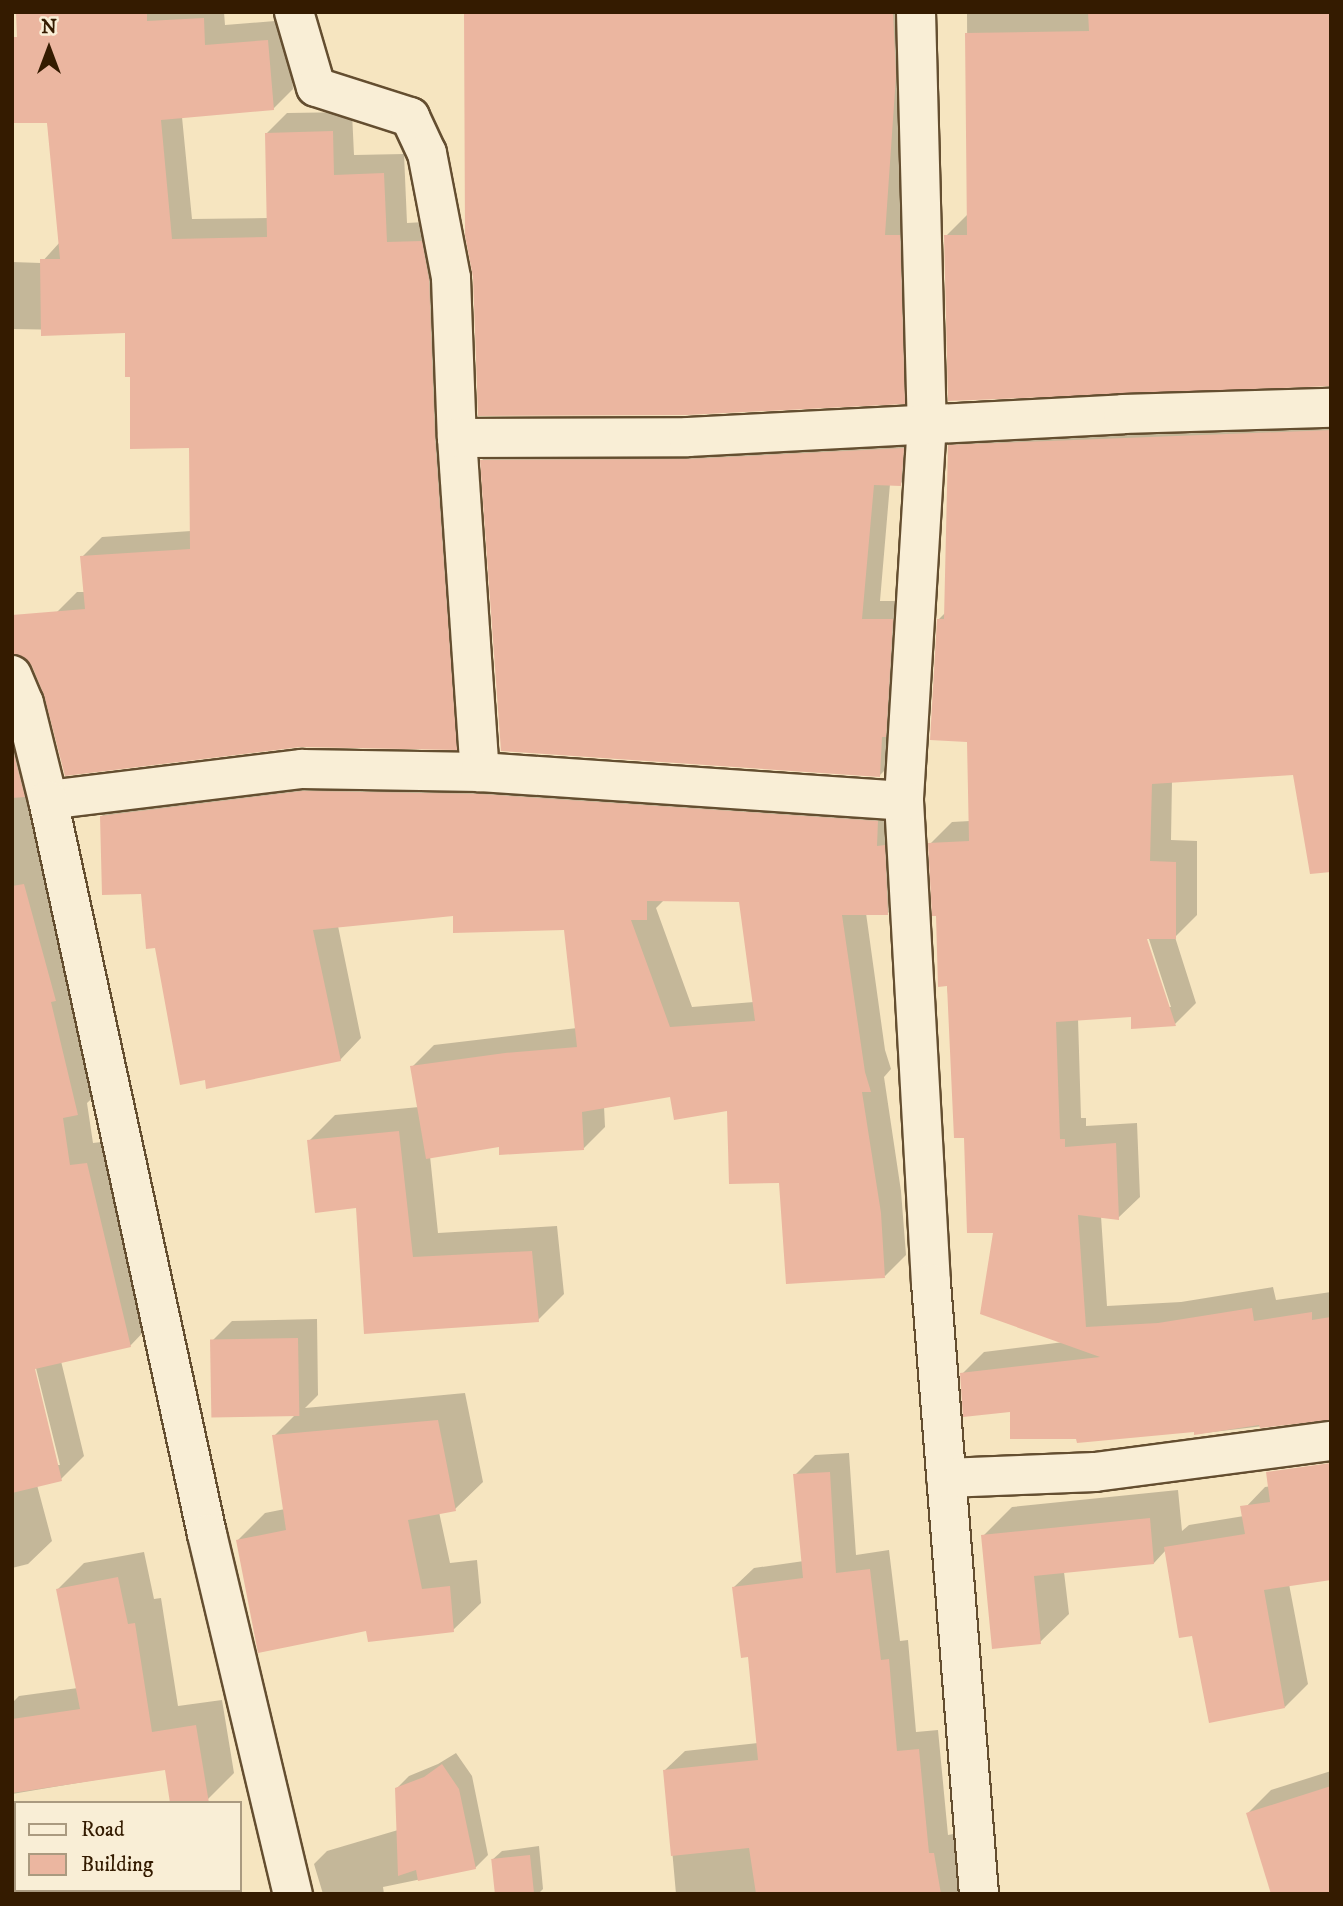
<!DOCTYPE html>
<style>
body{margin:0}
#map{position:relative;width:1343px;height:1906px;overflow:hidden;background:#f6e5c0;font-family:"IM FELL DW Pica",serif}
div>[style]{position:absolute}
.shadow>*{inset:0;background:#0003}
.building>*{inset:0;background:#ebb6a0;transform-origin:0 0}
.roads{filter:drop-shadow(2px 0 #644e30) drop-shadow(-2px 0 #644e30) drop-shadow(0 2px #644e30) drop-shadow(0 -2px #644e30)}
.minor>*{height:38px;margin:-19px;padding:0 19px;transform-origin:19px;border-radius:19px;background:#f9eed6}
.tertiary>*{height:38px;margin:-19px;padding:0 19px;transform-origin:19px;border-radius:19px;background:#f9eed6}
span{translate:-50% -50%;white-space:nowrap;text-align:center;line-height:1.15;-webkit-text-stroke:7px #f9eed6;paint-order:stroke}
.frame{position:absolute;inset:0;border:14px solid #341b00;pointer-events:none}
.legend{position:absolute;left:14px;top:1801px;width:228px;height:91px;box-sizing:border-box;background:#f9eed6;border:2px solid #aa9a80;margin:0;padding:9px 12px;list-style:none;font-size:21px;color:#341b00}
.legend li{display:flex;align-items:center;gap:14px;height:35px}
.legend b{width:35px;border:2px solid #aa9a80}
.north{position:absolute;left:14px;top:14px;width:70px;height:70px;-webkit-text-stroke:5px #f9eed6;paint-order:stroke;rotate:0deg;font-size:19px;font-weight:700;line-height:28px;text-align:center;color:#341b00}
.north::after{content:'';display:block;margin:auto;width:24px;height:32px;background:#341b00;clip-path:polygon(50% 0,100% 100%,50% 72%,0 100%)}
</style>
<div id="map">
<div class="shadow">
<i style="clip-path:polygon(36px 12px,224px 12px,225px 25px,287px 20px,293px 89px,273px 109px,182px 117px,192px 219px,269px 218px,267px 133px,287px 113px,352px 112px,354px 155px,404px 154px,407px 223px,441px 221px,476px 728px,456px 748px,57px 612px,77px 592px,85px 592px,82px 557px,102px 537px,191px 531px,191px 447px,132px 375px,126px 331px,12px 329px,12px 262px,41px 263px,60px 242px)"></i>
<i style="clip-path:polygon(465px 12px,916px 12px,926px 380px,904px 402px)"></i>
<i style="clip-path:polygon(967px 12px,1331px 12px,1331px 384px,946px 236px,968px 214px)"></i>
<i style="clip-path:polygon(evenodd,1331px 410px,1331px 863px,1294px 773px,1172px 781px,1171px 840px,1197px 841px,1197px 915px,1175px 937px,1196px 1003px,1175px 1024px,1132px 1015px,1078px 1018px,1081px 1118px,1086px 1118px,1086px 1126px,1137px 1123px,1140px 1197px,1118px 1218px,1101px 1216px,1107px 1306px,1181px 1302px,1273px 1287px,1276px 1300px,1331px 1292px,1331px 1418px,1196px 1434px,1195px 1430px,1078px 1437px,1011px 1410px,962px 1374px,984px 1352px,1064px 1342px,995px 1231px,965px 1136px,930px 844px,952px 822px,970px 821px,969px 741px,939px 619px,946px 612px,949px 446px,971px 424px,1331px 410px,1146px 930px,1171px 1007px,1168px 1007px,1143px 931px,1146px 930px)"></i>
<i style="clip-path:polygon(922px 429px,919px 465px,900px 484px,890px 484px,880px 601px,911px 601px,898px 757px,879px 776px,482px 460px,501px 442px)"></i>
<i style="clip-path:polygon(evenodd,12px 685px,101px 1090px,87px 1103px,93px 1143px,110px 1141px,153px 1322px,130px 1346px,61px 1361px,84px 1456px,61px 1479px,37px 1485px,52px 1541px,28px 1564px,12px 1568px,12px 685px,34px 1360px,60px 1465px,56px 1465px,31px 1361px,34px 1360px)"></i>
<i style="clip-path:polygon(evenodd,326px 770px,898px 800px,909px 892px,888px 913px,866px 913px,885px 1050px,891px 1069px,884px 1077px,901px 1191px,906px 1255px,885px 1276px,781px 1181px,728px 1109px,672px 1095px,604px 1106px,605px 1127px,584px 1148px,500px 1145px,430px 1156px,438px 1233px,557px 1226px,564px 1294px,538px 1320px,366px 1332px,358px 1206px,309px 1141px,335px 1115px,419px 1107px,412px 1067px,434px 1045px,577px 1028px,565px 928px,455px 914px,338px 926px,361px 1038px,340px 1060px,157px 946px,142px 892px,102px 816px,123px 795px,326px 770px,665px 899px,740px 900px,754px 1002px,692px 1007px,656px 908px,665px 899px)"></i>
<i style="clip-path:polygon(317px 1319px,318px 1395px,305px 1408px,465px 1393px,483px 1482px,455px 1509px,439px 1512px,450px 1563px,477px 1560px,481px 1603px,453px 1630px,368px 1629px,238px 1540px,265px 1513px,285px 1509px,274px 1436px,295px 1415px,212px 1341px,232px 1321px)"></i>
<i style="clip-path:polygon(849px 1453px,856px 1555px,889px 1550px,900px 1641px,908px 1640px,916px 1732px,938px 1730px,948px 1835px,953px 1834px,962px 1894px,676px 1894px,665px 1770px,685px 1751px,758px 1743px,750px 1655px,734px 1587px,754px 1568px,804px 1561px,795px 1475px,815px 1455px)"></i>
<i style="clip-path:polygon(1331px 1478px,1289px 1584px,1308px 1684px,1285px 1707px,1193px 1634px,1166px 1550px,1154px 1563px,1064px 1572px,1069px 1614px,1040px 1642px,983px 1536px,1012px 1507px,1178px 1490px,1182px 1531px,1189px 1525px,1244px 1516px,1243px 1510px,1265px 1487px)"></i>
<i style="clip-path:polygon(144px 1552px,154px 1599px,161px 1598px,178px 1706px,222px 1700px,234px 1773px,208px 1799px,166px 1768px,12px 1794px,12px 1703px,19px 1696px,78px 1688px,57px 1590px,84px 1563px)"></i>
<i style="clip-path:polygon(456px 1753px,472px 1776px,488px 1855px,475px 1868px,383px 1887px,384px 1894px,323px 1894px,314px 1864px,327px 1851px,398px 1830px,396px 1789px,409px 1776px,438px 1764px)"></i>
<i style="clip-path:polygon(1331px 1771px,1331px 1894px,1248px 1813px,1271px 1790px)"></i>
<i style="clip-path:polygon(539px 1846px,543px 1889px,538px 1894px,497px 1894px,492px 1860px,502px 1851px)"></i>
</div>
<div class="building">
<i style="clip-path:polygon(16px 12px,147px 12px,147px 21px,204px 18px,205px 45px,268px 40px,274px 110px,161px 120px,172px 239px,267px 237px,265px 133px,333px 131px,334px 175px,384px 173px,387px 242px,422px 241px,429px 280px,435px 439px,457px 750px,300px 747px,65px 776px,44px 695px,32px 666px,24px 657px,12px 654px,12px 615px,85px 609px,80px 556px,190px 549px,189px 448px,130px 449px,130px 377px,125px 377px,125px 333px,41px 336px,40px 259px,60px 259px,47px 123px,12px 123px,12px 37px,17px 37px)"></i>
<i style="clip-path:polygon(464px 12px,893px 12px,896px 76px,885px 235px,900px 235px,905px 404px,687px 415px,478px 416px,473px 277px,465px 235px)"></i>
<i style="clip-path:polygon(1088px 12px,1331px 12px,1331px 386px,948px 401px,944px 235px,967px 235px,965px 33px,1089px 31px)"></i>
<i style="clip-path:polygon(1331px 430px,1331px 872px,1310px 874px,1293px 775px,1152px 784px,1150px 861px,1176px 862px,1176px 939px,1147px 939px,1176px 1026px,1131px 1029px,1131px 1017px,1056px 1022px,1060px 1139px,1065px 1139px,1065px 1147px,1116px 1143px,1119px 1220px,1078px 1215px,1086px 1327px,1158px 1323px,1252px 1308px,1254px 1321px,1312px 1312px,1312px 1320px,1331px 1317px,1331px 1420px,1260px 1428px,1259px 1425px,1194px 1435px,1194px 1432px,1077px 1443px,1076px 1439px,1010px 1439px,1010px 1412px,963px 1417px,960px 1373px,1100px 1357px,980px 1314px,993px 1233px,967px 1233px,964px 1138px,954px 1138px,947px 986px,938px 987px,936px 916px,932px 916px,928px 843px,969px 841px,967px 742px,930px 740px,937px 619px,944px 619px,948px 445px)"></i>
<i style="clip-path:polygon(904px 448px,901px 486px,874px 485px,862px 619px,893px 619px,886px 737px,882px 737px,880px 777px,501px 751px,480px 460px,689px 459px)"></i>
<i style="clip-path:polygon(12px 747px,25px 797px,12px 798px)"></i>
<i style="clip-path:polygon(evenodd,303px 791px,479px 794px,878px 821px,877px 846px,885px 845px,888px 915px,842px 915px,865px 1072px,871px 1092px,862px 1092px,881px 1213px,885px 1278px,786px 1284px,779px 1183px,729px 1184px,727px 1111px,674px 1120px,670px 1097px,582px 1112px,584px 1150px,499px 1155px,499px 1147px,426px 1159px,410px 1066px,505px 1053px,577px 1047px,564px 930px,453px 933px,453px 916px,313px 930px,341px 1061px,206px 1089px,205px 1080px,180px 1085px,155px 948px,146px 949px,141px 894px,102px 895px,100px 816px,303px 791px,647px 901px,739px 902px,755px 1021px,670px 1027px,631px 920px,647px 920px,647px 901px)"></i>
<i style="clip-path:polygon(24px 884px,56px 1001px,51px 1002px,78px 1115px,63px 1118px,70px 1165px,87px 1163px,131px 1347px,35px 1369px,62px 1481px,12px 1493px,12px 886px)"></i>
<i style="clip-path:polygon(399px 1131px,413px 1257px,532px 1251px,539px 1322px,364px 1334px,356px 1208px,315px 1213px,307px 1140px)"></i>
<i style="left:298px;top:1338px;width:78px;height:88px;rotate:89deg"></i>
<i style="clip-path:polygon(438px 1420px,456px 1511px,408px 1520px,422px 1589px,450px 1586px,454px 1632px,368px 1642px,366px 1631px,258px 1653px,236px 1540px,286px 1530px,272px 1435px)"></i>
<i style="clip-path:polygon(1331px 1463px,1331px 1580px,1264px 1590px,1285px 1708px,1209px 1723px,1192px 1636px,1179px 1638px,1164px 1547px,1245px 1534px,1240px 1506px,1270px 1502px,1266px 1472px)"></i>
<i style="clip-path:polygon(830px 1472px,836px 1573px,870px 1569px,881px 1660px,889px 1659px,897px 1751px,919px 1749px,929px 1853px,934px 1853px,941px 1894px,756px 1894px,749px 1848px,671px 1856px,663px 1770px,758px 1760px,748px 1657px,741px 1658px,732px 1587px,803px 1578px,793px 1474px)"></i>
<i style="clip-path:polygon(1150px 1518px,1154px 1564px,1034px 1576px,1041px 1644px,992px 1649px,981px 1535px)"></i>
<i style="clip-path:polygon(118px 1577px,128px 1624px,135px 1623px,152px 1732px,196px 1725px,209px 1803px,170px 1803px,165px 1770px,12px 1793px,12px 1719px,80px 1709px,56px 1589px)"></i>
<i style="clip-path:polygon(442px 1764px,459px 1789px,476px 1869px,418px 1881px,416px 1870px,398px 1876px,395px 1788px,424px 1777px)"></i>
<i style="clip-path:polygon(1331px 1786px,1331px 1894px,1271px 1894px,1246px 1813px)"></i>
<i style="left:530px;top:1855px;width:39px;height:39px;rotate:84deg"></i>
</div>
<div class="roads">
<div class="minor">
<i style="left:294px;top:12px;width:78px;rotate:73.7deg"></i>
<i style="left:316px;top:87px;width:99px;rotate:17.7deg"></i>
<i style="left:410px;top:117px;width:40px;rotate:65deg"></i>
<i style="left:427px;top:153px;width:127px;rotate:79.1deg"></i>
<i style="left:451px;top:278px;width:160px;rotate:87.9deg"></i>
<i style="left:457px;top:438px;width:335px;rotate:86.1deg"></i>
<i style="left:916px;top:12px;width:410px;rotate:88.5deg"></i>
<i style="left:927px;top:422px;width:380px;rotate:93.5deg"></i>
<i style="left:904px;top:801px;width:483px;rotate:86.8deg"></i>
<i style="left:931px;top:1283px;width:613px;rotate:85.51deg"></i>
<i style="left:457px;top:438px;width:231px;rotate:-0.2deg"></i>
<i style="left:688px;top:437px;width:436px;rotate:-3deg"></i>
<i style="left:1123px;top:414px;width:208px;rotate:-1.7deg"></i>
<i style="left:48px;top:800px;width:256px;rotate:-7deg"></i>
<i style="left:302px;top:769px;width:178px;rotate:1deg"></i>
<i style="left:480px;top:772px;width:425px;rotate:3.9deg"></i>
<i style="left:946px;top:1478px;width:149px;rotate:-2.3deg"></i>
<i style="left:1095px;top:1472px;width:238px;rotate:-7.5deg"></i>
</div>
<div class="tertiary">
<i style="left:12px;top:675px;width:30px;rotate:67deg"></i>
<i style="left:24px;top:703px;width:100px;rotate:76.1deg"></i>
<i style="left:48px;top:800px;width:751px;rotate:77.78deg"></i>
<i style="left:207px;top:1534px;width:370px;rotate:76.6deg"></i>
</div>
</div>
<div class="frame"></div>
<ul class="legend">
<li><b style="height:9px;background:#f9eed6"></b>Road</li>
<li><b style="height:19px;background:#ebb6a0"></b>Building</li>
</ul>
<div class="north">N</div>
</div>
